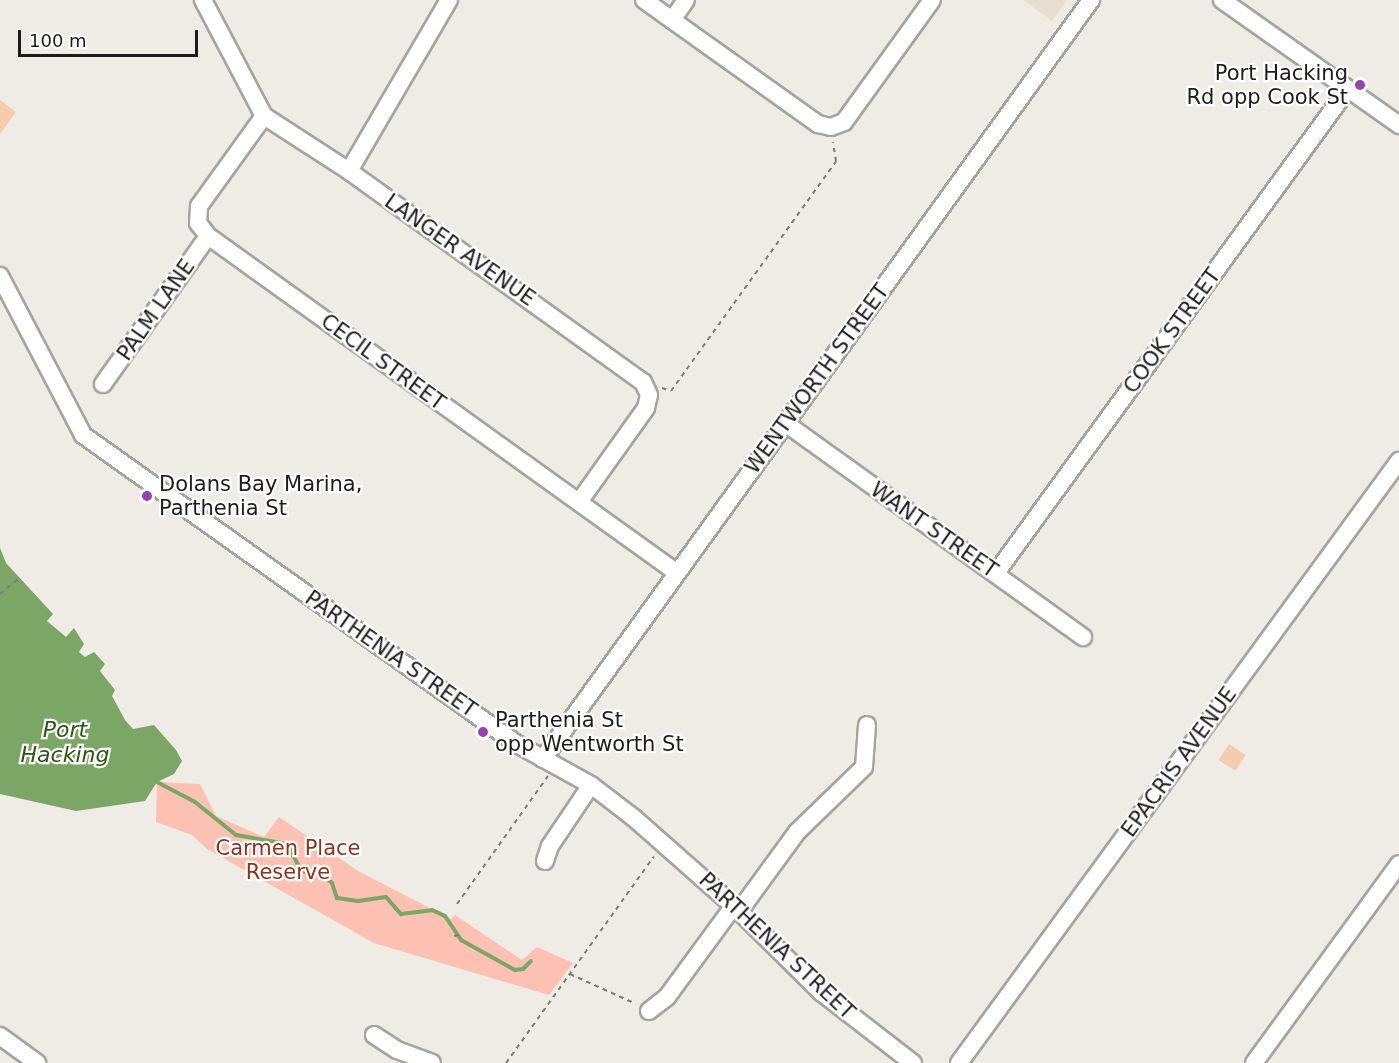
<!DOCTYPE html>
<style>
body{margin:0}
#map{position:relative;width:1399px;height:1063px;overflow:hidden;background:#efece5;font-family:"DejaVu Sans",sans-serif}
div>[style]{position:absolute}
.built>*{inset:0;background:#e5dfd1}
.green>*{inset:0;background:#fcc1b2}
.water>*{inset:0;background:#7ba665}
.stream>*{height:4px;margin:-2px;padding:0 2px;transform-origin:2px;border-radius:2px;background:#7ba665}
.building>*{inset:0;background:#f5cdae;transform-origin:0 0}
.path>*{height:2px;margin-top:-1px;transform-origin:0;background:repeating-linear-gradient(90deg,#7d7b76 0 4.5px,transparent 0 9px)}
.roads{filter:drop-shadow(2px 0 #a7a49e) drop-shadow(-2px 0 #a7a49e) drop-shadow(0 2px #a7a49e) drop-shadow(0 -2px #a7a49e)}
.minor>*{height:16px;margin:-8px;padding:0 8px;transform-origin:8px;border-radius:8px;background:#fff}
.dots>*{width:16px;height:16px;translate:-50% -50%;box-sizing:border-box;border:3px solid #fff;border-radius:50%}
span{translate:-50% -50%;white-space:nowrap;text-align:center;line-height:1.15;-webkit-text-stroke:4.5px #fff;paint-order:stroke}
.poi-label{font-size:21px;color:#1e1c1a}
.right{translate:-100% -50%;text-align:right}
.left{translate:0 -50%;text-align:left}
.street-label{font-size:21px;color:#1e1c1a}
.park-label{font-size:21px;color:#90311c}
.water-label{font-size:22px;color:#2d5612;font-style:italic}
.scale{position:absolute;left:18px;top:30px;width:180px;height:27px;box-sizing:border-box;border:3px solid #1e1c1a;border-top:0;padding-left:8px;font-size:18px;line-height:21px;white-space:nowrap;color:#1e1c1a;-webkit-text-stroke:4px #fff;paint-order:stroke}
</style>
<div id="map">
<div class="built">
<i style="clip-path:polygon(1023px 0,1067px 0,1052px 21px)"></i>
</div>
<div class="green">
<i style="clip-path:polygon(157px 782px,200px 784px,216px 816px,264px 837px,279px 817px,358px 871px,451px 919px,455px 915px,522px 960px,537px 947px,573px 963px,549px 995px,374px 943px,207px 849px,192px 835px,156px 822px)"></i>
</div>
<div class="water">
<i style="clip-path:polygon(0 548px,6px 563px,53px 614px,47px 621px,66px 637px,74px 628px,84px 644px,79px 652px,85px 657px,94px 652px,105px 664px,100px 671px,115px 690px,112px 696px,125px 720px,133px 729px,154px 725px,176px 750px,182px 761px,174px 774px,157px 782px,145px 801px,76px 811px,0 794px)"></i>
</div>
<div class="stream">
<i style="left:157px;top:782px;width:43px;rotate:27.8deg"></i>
<i style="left:195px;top:802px;width:53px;rotate:38.8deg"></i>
<i style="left:236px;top:835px;width:52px;rotate:10deg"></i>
<i style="left:287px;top:844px;width:24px;rotate:62deg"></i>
<i style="left:298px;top:865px;width:10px;rotate:45deg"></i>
<i style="left:305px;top:872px;width:16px;rotate:7deg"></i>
<i style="left:321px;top:874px;width:14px;rotate:39deg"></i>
<i style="left:332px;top:883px;width:16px;rotate:72deg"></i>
<i style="left:337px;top:898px;width:21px;rotate:8deg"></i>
<i style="left:358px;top:901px;width:28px;rotate:-8deg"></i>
<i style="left:386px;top:897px;width:23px;rotate:49deg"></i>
<i style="left:401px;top:914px;width:31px;rotate:-7deg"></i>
<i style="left:432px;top:910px;width:14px;rotate:25deg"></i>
<i style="left:445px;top:916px;width:29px;rotate:56deg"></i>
<i style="left:461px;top:940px;width:62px;rotate:29.1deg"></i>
<i style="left:515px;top:970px;width:8px;rotate:-7deg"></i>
<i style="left:523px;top:969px;width:11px;rotate:-45deg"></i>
</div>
<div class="building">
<i style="clip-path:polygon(0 100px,16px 112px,0 134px)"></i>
<i style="left:1229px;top:744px;width:20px;height:19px;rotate:33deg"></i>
</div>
<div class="path">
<i style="left:662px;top:388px;width:9px;rotate:18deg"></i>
<i style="left:671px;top:391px;width:283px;rotate:-54.3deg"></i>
<i style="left:836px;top:161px;width:19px;rotate:-99deg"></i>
<i style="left:0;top:594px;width:25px;rotate:-40deg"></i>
<i style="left:457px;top:904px;width:157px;rotate:-54.6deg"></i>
<i style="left:454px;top:936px;width:8px;rotate:-14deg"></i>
<i style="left:570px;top:974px;width:72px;rotate:24.4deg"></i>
<i style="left:506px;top:1063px;width:254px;rotate:-54.4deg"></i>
</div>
<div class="roads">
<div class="minor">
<i style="left:203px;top:0;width:131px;rotate:62.3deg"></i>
<i style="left:264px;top:116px;width:101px;rotate:32.9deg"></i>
<i style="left:349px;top:171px;width:362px;rotate:35.7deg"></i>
<i style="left:643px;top:382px;width:14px;rotate:65deg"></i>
<i style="left:649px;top:395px;width:13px;rotate:103deg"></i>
<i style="left:646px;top:408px;width:115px;rotate:125.5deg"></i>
<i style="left:644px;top:0;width:214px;rotate:35.5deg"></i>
<i style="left:818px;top:124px;width:13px;rotate:13deg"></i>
<i style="left:831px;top:127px;width:14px;rotate:-21deg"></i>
<i style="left:844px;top:122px;width:150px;rotate:-54.2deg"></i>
<i style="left:1222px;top:0;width:217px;rotate:35.2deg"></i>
<i style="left:672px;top:20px;width:24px;rotate:-55deg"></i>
<i style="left:264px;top:116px;width:111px;rotate:125.8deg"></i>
<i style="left:199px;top:206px;width:17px;rotate:93deg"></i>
<i style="left:198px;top:223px;width:16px;rotate:52deg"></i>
<i style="left:208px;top:236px;width:576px;rotate:35.68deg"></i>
<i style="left:349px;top:171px;width:198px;rotate:-59.7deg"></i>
<i style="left:0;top:276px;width:179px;rotate:62.4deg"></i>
<i style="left:83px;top:435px;width:533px;rotate:35.45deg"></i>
<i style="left:517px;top:744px;width:85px;rotate:29deg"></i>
<i style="left:591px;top:785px;width:54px;rotate:37.5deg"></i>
<i style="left:634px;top:818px;width:136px;rotate:41.4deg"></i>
<i style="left:736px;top:908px;width:120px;rotate:44.7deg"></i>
<i style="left:821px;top:992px;width:116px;rotate:37.7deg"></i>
<i style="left:103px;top:384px;width:181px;rotate:-54.6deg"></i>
<i style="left:785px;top:423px;width:367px;rotate:35.7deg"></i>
<i style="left:996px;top:573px;width:597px;rotate:-53.99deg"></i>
<i style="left:543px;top:759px;width:936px;rotate:-54.17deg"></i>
<i style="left:545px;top:861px;width:16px;rotate:-72deg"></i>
<i style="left:550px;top:846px;width:73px;rotate:-56.1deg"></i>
<i style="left:649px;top:1011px;width:23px;rotate:-38deg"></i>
<i style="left:667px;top:997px;width:107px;rotate:-53.8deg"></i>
<i style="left:730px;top:911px;width:14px;rotate:-21deg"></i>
<i style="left:743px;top:906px;width:92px;rotate:-53.9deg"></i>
<i style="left:797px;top:832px;width:93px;rotate:-44.1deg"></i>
<i style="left:864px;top:767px;width:42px;rotate:-85.9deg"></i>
<i style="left:374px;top:1035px;width:27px;rotate:33deg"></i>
<i style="left:397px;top:1050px;width:37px;rotate:20deg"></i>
<i style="left:0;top:1036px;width:46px;rotate:36.1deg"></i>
<i style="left:959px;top:1063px;width:746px;rotate:-53.84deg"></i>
<i style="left:1254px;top:1063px;width:246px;rotate:-53.9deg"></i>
</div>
</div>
<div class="dots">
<i style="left:1360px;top:85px;background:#9742b0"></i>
<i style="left:147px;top:496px;background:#9742b0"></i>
<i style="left:483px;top:732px;background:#9742b0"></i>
</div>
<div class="poi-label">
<span class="right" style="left:1348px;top:85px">Port Hacking<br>Rd opp Cook St</span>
<span class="left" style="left:159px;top:496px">Dolans Bay Marina,<br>Parthenia St</span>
<span class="left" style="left:495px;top:732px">Parthenia St<br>opp Wentworth St</span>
</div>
<div class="street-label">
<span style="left:460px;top:250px;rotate:35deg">LANGER AVENUE</span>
<span style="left:156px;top:310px;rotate:-55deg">PALM LANE</span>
<span style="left:1172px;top:331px;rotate:-54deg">COOK STREET</span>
<span style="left:383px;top:362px;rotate:36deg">CECIL STREET</span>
<span style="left:817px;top:379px;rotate:-54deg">WENTWORTH STREET</span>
<span style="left:934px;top:530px;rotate:35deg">WANT STREET</span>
<span style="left:391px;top:654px;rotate:35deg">PARTHENIA STREET</span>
<span style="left:1179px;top:762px;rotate:-54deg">EPACRIS AVENUE</span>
<span style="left:777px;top:946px;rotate:43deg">PARTHENIA STREET</span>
</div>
<div class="park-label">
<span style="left:288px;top:860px">Carmen Place<br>Reserve</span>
</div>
<div class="water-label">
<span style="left:65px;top:742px">Port<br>Hacking</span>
</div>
<div class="scale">100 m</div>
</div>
